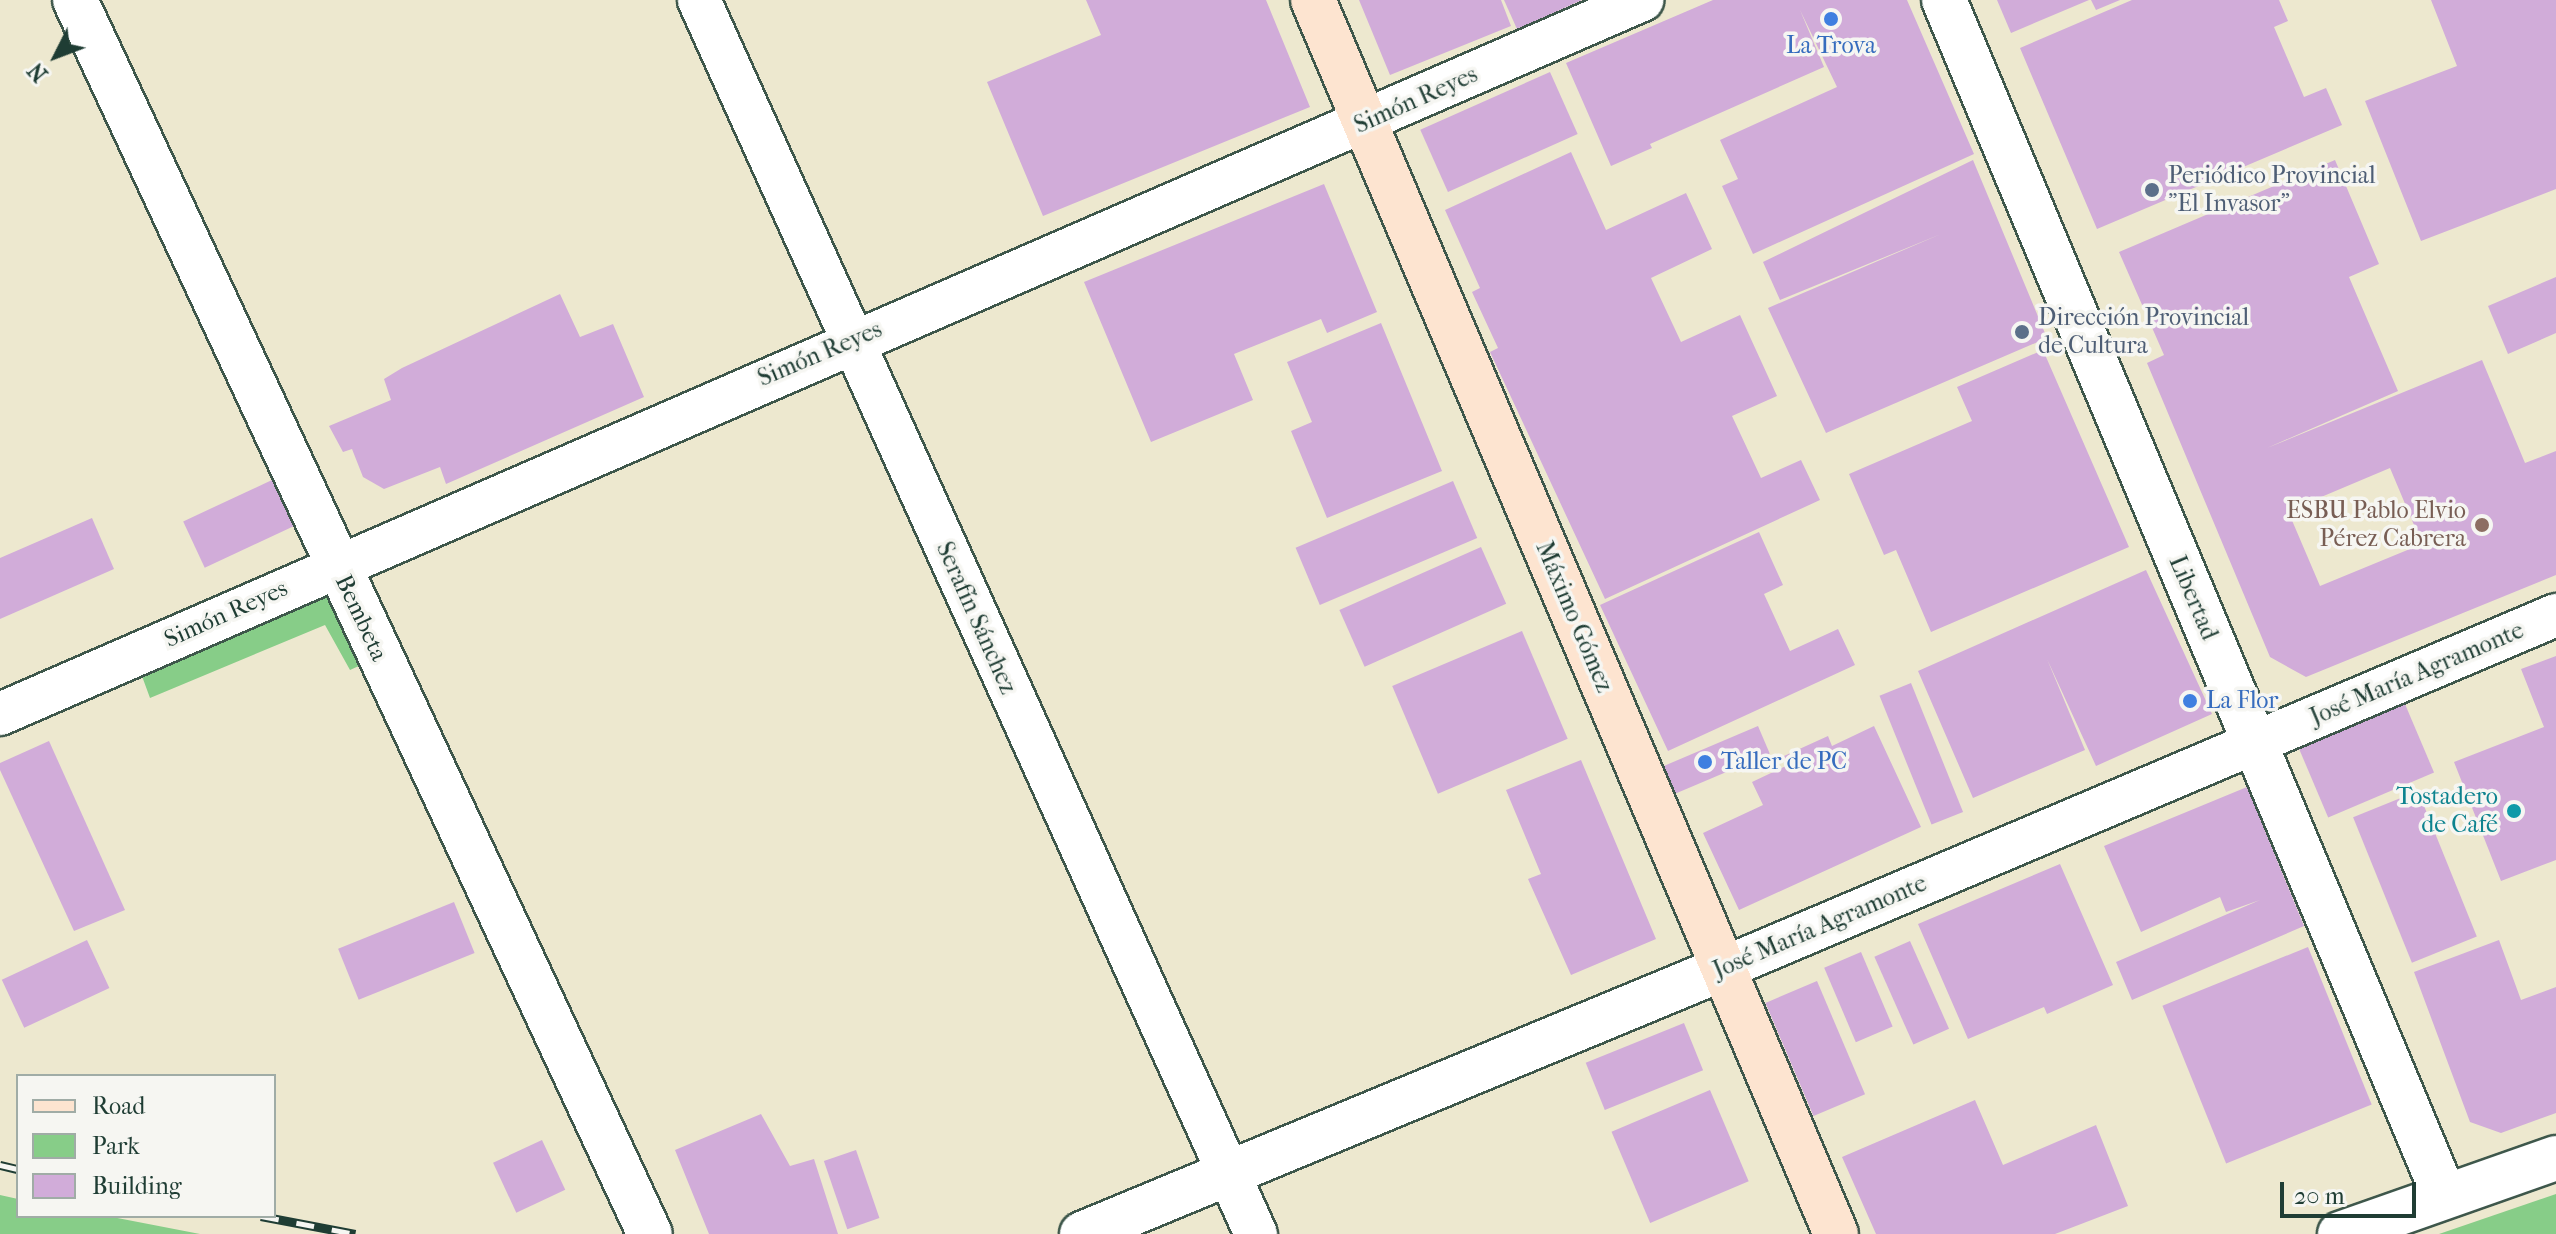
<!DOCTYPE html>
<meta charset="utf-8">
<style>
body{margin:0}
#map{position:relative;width:2556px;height:1234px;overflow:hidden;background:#ede8cf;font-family:"IM FELL French Canon",serif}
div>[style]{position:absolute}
.green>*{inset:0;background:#87cd88}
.building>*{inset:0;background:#d1acd9;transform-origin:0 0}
.roads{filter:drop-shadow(2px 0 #3e574b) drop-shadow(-2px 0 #3e574b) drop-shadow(0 2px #3e574b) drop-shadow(0 -2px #3e574b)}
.minor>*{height:42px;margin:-21px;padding:0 21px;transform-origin:21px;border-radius:21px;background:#fff}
.tertiary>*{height:44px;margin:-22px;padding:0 22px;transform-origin:22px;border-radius:22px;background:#fff}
.secondary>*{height:44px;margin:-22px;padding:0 22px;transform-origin:22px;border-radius:22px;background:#fde4d0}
.rail>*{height:9px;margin-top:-4.5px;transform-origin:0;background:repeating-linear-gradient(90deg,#f6f6f2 0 18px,#1f3d34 0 36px);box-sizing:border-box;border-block:2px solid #1f3d34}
.dots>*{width:22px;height:22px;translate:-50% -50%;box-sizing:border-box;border:4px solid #f6f6f2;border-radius:50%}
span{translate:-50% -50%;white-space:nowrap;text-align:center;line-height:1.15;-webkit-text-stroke:7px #f6f6f2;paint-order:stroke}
.shop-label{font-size:24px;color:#366cbe}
.left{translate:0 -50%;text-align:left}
.street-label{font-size:24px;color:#1f3d34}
.service-label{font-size:24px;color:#4e5e75}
.education-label{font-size:24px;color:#785e54}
.right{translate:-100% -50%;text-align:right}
.culture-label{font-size:24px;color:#0d838f}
.legend{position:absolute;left:16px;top:1074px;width:260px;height:144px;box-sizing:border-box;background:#f6f6f2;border:2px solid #a0aca6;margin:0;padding:10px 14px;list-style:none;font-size:24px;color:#1f3d34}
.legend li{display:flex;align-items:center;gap:16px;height:40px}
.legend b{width:40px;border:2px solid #a0aca6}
.north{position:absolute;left:16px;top:16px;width:80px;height:80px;-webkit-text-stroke:6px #f6f6f2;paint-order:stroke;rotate:228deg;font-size:22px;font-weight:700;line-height:32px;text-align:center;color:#1f3d34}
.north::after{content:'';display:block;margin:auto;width:28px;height:36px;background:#1f3d34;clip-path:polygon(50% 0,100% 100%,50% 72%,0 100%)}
.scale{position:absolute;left:2280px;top:1182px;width:136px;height:36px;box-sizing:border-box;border:4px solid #1f3d34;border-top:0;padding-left:10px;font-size:24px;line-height:28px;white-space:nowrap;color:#1f3d34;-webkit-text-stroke:6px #f6f6f2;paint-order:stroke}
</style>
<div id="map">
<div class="green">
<i style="clip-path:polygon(330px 594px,372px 660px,350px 670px,325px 625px,150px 698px,139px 668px)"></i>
<i style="clip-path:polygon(2556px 1194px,2556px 1234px,2439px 1234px)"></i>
<i style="clip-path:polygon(0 1195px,18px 1199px,18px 1216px,107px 1216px,200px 1234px,0 1234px)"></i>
</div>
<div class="building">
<i style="clip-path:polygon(1086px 0,1266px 0,1310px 107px,1043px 216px,987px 82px,1101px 35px)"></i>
<i style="clip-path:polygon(1359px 0,1501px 0,1511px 26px,1390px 75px)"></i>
<i style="clip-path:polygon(1504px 0,1582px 0,1517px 29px)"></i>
<i style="clip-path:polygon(1713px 0,1907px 0,1974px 154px,1753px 254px,1722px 186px,1738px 179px,1720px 140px,1837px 87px,1800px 10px,1824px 67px,1650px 144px,1652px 148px,1611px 166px,1566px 63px)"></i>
<i style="clip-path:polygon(1997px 0,2089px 0,2011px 33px)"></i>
<i style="clip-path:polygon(2091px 0,2120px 0,2096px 10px)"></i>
<i style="clip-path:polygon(2132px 0,2279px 0,2288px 21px,2274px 27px,2304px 97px,2326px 88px,2342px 125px,2097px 229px,2020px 48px)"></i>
<i style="clip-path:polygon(2431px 0,2556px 0,2556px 189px,2421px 241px,2365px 101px,2457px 66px)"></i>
<i style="left:1550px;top:72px;width:68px;height:142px;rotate:66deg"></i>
<i style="clip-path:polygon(1571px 152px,1606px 230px,1686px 193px,1712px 249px,1651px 278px,1681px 342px,1740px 315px,1777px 396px,1732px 416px,1761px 478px,1801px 460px,1820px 500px,1605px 599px,1490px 352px,1498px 348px,1472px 292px,1480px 288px,1445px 210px)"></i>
<i style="clip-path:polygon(1973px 160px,2047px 338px,1826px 433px,1768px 308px,1941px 234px,1780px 300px,1763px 262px)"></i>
<i style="clip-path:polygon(evenodd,2335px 160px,2379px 264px,2349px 277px,2398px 391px,2267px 448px,2482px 360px,2525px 463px,2556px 451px,2556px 575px,2306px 677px,2270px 657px,2147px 363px,2164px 355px,2119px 252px,2335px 160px,2390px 468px,2422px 544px,2320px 586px,2288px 511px,2390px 468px)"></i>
<i style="clip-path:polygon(1324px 184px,1377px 312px,1327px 333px,1321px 319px,1234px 354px,1253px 400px,1151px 442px,1084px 282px)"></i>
<i style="clip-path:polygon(2556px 277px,2556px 333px,2508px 354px,2488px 306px)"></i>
<i style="clip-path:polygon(560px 294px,580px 337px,613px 324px,644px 397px,446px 484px,440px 467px,384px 489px,363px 477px,352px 449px,343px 452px,329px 426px,391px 400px,384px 379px,402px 368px)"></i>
<i style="clip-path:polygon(1381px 323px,1442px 471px,1327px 518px,1291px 431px,1312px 422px,1287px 362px)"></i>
<i style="clip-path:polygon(2043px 350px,2129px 547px,1931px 632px,1896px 550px,1884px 555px,1849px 474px,1972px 421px,1957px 387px)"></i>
<i style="left:272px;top:480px;width:51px;height:98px;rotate:65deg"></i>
<i style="left:1453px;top:481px;width:62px;height:171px;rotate:67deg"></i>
<i style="clip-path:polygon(92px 518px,114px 569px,0 619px,0 558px)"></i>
<i style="clip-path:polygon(1759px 532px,1783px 585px,1764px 594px,1790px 651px,1838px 629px,1855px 665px,1668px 751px,1600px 605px)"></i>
<i style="left:1481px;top:547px;width:62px;height:155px;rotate:66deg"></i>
<i style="clip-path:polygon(2146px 570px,2212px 714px,2096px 766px,2047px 659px,2085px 750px,1973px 798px,1918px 671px)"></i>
<i style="left:1522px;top:631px;width:117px;height:141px;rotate:67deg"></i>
<i style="clip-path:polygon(2556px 656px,2556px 860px,2501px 881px,2454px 762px,2544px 727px,2521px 669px)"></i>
<i style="left:1911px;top:683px;width:139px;height:34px;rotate:68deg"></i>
<i style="left:2402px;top:697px;width:82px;height:115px;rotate:67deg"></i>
<i style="left:1758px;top:726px;width:30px;height:106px;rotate:67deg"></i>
<i style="clip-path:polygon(1874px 726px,1921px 827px,1739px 910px,1703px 833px,1763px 805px,1752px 782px,1788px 765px,1784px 756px,1828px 736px,1832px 746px)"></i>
<i style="clip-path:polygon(49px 741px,125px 910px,74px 931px,0 770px,0 763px)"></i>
<i style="clip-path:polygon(1581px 760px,1656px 939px,1571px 975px,1528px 879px,1541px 874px,1506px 790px)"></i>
<i style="clip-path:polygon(2247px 787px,2304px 926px,2132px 1000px,2116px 962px,2260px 900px,2226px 912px,2220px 897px,2141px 932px,2104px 846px)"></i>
<i style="left:2418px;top:791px;width:157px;height:70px;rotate:68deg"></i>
<i style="clip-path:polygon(2060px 864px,2113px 985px,2047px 1014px,2044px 1007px,1968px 1039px,1918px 924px)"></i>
<i style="left:454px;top:902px;width:55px;height:125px;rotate:68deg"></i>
<i style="left:87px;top:940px;width:53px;height:94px;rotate:65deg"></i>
<i style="clip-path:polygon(2499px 940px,2521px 1000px,2556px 987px,2556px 1113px,2501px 1133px,2470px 1122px,2414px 972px)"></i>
<i style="left:1910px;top:941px;width:96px;height:39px;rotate:66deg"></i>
<i style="left:2308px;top:947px;width:170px;height:157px;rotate:68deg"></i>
<i style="left:1861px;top:952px;width:81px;height:40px;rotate:67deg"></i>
<i style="left:1817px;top:981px;width:123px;height:56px;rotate:67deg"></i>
<i style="left:1684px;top:1023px;width:51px;height:106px;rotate:68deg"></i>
<i style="left:1710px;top:1090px;width:99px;height:107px;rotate:67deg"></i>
<i style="clip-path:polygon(1975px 1100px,2003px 1165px,2096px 1125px,2128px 1206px,2055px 1234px,1876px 1234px,1842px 1157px)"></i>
<i style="clip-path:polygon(761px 1114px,790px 1166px,814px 1159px,838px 1234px,709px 1234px,675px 1150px)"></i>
<i style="left:542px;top:1140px;width:55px;height:54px;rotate:65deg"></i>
<i style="left:856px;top:1150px;width:72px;height:34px;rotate:71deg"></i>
</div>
<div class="roads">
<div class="minor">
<i style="left:699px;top:0;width:1354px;rotate:65.71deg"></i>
<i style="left:0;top:714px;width:1791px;rotate:-23.5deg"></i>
<i style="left:1724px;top:968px;width:904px;rotate:-22.99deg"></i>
</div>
<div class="tertiary">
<i style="left:75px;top:0;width:1361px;rotate:65.02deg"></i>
<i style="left:1944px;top:0;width:1295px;rotate:67.3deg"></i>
<i style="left:1082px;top:1234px;width:695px;rotate:-22.51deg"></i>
<i style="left:2340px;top:1234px;width:229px;rotate:-19.4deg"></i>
</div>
<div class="secondary">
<i style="left:1313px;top:0;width:1340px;rotate:67.03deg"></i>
</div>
</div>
<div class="rail">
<i style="left:0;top:1165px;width:18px;rotate:13deg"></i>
<i style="left:261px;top:1216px;width:96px;rotate:10.8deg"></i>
</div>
<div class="dots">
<i style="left:1831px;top:19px;background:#3f7fe0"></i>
<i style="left:2152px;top:190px;background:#5c6f8a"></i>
<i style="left:2022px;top:332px;background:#5c6f8a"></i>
<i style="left:2482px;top:525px;background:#8d6e63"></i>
<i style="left:2190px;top:701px;background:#3f7fe0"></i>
<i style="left:1705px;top:762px;background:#3f7fe0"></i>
<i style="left:2514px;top:811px;background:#0f9aa8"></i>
</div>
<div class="shop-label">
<span style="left:1831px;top:46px">La Trova</span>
<span class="left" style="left:2206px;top:701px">La Flor</span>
<span class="left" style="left:1721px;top:762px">Taller de PC</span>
</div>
<div class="street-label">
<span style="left:1416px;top:100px;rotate:-24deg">Simón Reyes</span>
<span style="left:820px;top:354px;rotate:-23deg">Simón Reyes</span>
<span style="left:2193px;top:598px;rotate:67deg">Libertad</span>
<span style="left:226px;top:614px;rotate:-24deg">Simón Reyes</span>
<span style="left:1574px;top:617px;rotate:67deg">Máximo Gómez</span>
<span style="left:361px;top:618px;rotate:65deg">Bembeta</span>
<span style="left:976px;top:618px;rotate:66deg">Serafín Sánchez</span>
<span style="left:2417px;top:674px;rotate:-23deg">José María Agramonte</span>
<span style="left:1820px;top:927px;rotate:-23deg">José María Agramonte</span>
</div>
<div class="service-label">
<span class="left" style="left:2168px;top:190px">Periódico Provincial<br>"El Invasor"</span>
<span class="left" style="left:2038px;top:332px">Dirección Provincial<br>de Cultura</span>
</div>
<div class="education-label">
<span class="right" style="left:2466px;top:525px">ESBU Pablo Elvio<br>Pérez Cabrera</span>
</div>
<div class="culture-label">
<span class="right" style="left:2498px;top:811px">Tostadero<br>de Café</span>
</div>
<ul class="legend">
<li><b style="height:10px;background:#fde4d0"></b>Road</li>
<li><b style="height:22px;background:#87cd88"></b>Park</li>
<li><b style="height:22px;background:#d1acd9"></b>Building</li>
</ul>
<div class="north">N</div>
<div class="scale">20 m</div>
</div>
